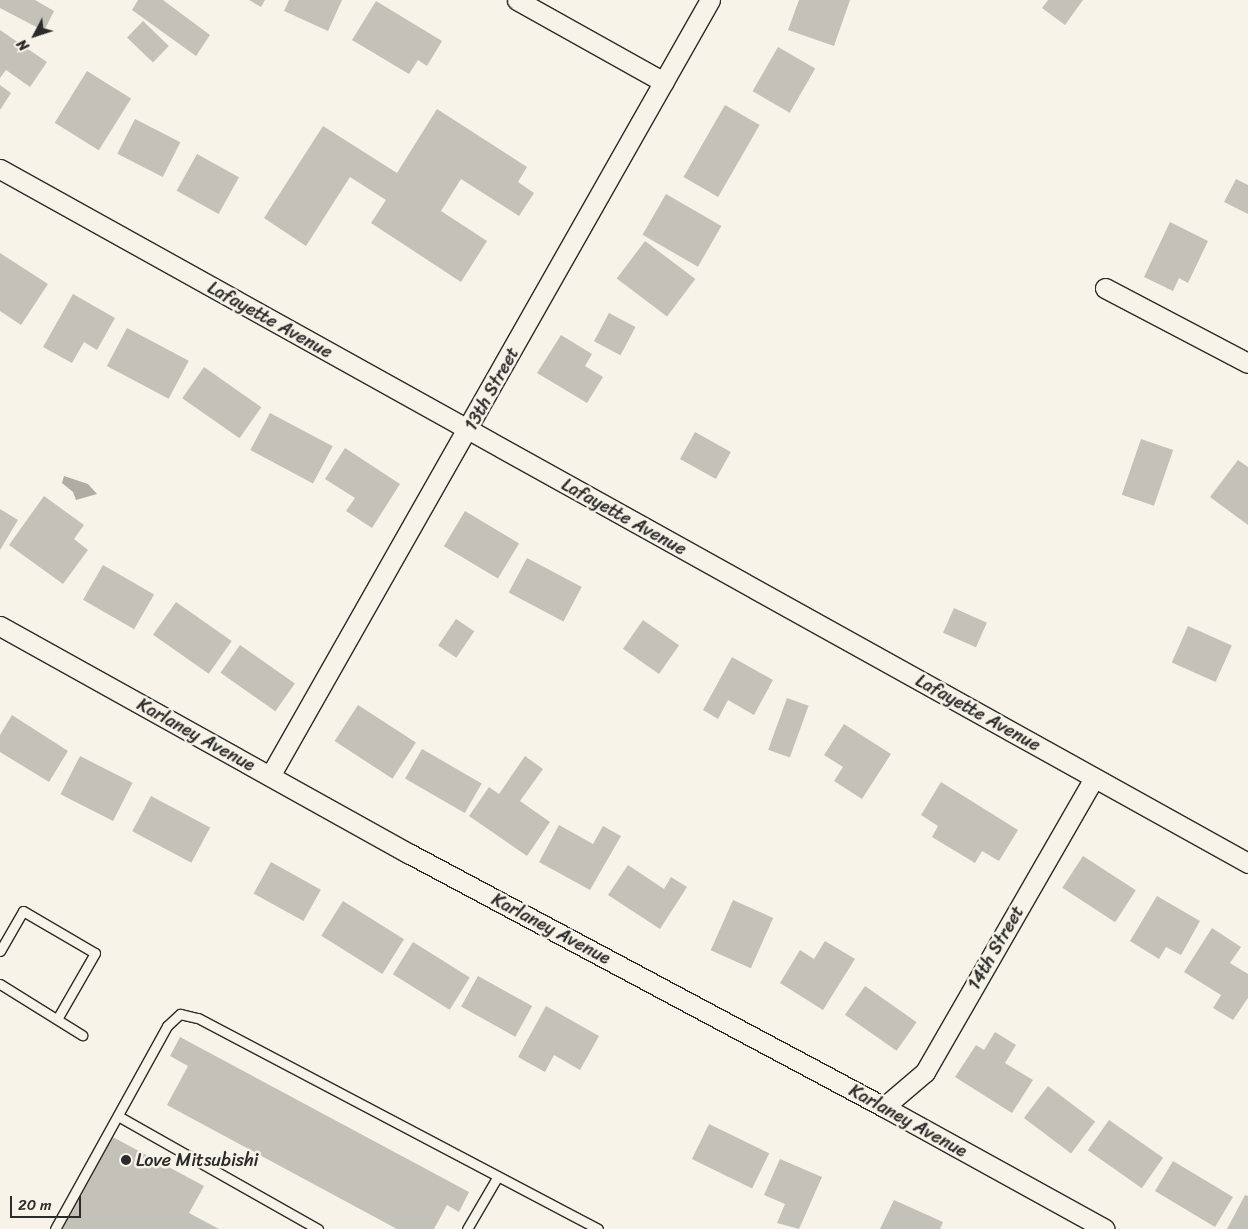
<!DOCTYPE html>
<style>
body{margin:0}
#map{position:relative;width:1248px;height:1229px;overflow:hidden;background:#f7f3e8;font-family:Sriracha,sans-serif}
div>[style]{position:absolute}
.water>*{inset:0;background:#afaca4}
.building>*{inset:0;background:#c4c1b9;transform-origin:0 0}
.roads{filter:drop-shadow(1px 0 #2b2b2b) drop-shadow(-1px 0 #2b2b2b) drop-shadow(0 1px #2b2b2b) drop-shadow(0 -1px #2b2b2b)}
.lane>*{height:9px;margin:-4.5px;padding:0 4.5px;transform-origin:4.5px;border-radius:4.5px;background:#f7f3e8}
.street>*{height:19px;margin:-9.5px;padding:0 9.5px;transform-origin:9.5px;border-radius:9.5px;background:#f7f3e8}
.dots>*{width:14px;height:14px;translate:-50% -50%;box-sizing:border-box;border:2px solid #f7f3e8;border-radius:50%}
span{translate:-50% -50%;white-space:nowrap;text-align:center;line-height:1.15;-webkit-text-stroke:5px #f7f3e8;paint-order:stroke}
.street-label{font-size:18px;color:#2b2b2b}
.poi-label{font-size:18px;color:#2b2b2b}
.left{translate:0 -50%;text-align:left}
.north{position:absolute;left:10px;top:10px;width:50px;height:50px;-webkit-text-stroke:4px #f7f3e8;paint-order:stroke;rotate:230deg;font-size:14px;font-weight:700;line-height:20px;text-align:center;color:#2b2b2b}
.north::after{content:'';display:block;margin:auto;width:18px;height:22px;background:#2b2b2b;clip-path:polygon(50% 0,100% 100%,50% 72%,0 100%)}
.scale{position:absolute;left:10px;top:1196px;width:71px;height:22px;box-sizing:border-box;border:2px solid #2b2b2b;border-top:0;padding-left:6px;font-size:15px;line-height:18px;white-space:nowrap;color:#2b2b2b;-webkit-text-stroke:4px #f7f3e8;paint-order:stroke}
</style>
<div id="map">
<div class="water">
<i style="clip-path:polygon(64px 476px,88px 484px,97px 494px,76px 500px,73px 492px,62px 483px)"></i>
</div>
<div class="building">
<i style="clip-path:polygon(0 0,35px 0,54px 11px,44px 31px,0 8px)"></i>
<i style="clip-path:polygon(138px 0,163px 0,210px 35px,196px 56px,132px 10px)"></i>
<i style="clip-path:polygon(249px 0,265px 0,261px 7px)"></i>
<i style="clip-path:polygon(289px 0,342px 0,328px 31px,284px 11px)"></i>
<i style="clip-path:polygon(799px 0,850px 0,834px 46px,788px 30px)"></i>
<i style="clip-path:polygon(1048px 0,1083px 0,1065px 25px,1042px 8px)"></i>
<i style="clip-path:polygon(376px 1px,442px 41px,427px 66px,418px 60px,409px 74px,352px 40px)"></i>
<i style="left:143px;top:21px;width:36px;height:23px;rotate:44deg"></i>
<i style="clip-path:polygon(0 30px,47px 62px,30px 87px,6px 70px,0 78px)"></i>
<i style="left:778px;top:47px;width:43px;height:51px;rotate:30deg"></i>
<i style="left:87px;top:71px;width:52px;height:61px;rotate:32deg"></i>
<i style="clip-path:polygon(0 85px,11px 93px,0 110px)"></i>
<i style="left:725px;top:105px;width:40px;height:83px;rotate:30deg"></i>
<i style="clip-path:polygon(437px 109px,527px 167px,518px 182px,534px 193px,519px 216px,461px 179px,441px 211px,487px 241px,461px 282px,371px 223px,386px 200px,350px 177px,306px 246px,264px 218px,323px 126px,397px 173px)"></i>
<i style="left:135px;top:119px;width:51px;height:39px;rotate:27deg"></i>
<i style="left:197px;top:154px;width:48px;height:42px;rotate:29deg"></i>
<i style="clip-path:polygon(1236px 179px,1248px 185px,1248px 214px,1224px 202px)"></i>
<i style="left:666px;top:194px;width:64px;height:47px;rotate:30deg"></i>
<i style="clip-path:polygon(1170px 222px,1208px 241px,1188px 283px,1179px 278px,1173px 291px,1144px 277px)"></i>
<i style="left:645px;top:241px;width:63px;height:47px;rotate:37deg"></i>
<i style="clip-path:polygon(0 253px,48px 284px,21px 325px,0 311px)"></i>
<i style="clip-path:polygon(73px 294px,115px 318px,97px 350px,84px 342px,72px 363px,43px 347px)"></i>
<i style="left:609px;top:313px;width:30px;height:32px;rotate:28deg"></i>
<i style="left:127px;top:328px;width:70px;height:43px;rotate:28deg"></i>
<i style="clip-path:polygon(561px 335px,592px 354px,585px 366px,603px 377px,587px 403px,537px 373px)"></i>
<i style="left:204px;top:367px;width:70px;height:38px;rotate:35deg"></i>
<i style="left:270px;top:413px;width:71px;height:42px;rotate:28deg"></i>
<i style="left:695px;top:432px;width:41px;height:31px;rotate:29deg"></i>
<i style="left:1141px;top:439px;width:34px;height:59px;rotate:19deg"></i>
<i style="clip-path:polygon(345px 448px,400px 484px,372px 528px,346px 511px,355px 498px,325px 479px)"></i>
<i style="clip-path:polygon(1238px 460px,1248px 467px,1248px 525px,1210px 497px)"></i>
<i style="clip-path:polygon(44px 496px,84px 525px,74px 539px,88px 550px,63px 584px,9px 545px)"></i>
<i style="clip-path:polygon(0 509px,18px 520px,0 550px)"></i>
<i style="left:465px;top:511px;width:63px;height:41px;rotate:31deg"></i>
<i style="left:527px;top:558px;width:62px;height:39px;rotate:28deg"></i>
<i style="left:103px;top:565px;width:59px;height:40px;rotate:30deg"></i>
<i style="left:176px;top:602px;width:68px;height:40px;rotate:35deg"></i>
<i style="left:954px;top:608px;width:36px;height:27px;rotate:24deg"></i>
<i style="left:456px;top:619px;width:22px;height:32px;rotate:34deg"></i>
<i style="left:643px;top:620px;width:44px;height:35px;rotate:35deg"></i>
<i style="left:1188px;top:626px;width:48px;height:40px;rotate:24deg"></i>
<i style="left:240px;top:645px;width:67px;height:34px;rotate:35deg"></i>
<i style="clip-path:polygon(732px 657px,773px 680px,754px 715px,728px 700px,718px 719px,703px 710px)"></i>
<i style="left:787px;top:698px;width:23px;height:55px;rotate:20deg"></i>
<i style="left:358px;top:705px;width:69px;height:43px;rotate:33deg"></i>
<i style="clip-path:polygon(12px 715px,68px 751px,49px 782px,0 752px,0 735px)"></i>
<i style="clip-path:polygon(844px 724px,891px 754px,862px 799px,834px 781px,843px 767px,824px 755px)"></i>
<i style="left:422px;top:749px;width:69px;height:34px;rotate:30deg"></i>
<i style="left:80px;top:756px;width:59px;height:43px;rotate:27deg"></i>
<i style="clip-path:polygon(525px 756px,543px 769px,520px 801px,550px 822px,527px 856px,469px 816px,489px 787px,499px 794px)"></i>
<i style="clip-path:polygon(941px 782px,1018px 830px,999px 861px,982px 851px,975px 863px,932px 837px,938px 826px,921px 815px)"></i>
<i style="left:151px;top:796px;width:67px;height:40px;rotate:28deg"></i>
<i style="clip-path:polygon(559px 825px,593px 844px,603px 826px,621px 836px,590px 890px,539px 862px)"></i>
<i style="left:1083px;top:856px;width:63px;height:38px;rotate:33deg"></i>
<i style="left:271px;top:862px;width:57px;height:36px;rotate:29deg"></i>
<i style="clip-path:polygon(628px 865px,664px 889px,671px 877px,687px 887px,660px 929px,608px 895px)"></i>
<i style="clip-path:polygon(1157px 896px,1200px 921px,1181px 955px,1166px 947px,1159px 959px,1130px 941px)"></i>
<i style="left:733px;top:900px;width:44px;height:55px;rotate:24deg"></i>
<i style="left:343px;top:901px;width:72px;height:41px;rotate:32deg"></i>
<i style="clip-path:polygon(1212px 928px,1241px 947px,1230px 963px,1248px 974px,1248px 998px,1233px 1020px,1213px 1008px,1221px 995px,1184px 972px)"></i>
<i style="clip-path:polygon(825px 941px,855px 959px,823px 1010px,780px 983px,800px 950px,814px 959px)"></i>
<i style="left:413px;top:942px;width:67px;height:38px;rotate:32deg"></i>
<i style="left:478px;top:976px;width:62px;height:35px;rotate:29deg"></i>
<i style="left:865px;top:986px;width:63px;height:35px;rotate:35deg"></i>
<i style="clip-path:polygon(546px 1006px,599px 1036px,580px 1070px,554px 1055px,545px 1072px,518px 1057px)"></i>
<i style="clip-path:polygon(995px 1032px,1016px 1045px,1005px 1063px,1033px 1080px,1012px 1113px,955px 1077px,976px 1045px,984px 1050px)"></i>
<i style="clip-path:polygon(180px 1037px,469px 1192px,459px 1212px,447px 1205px,434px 1229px,397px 1229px,167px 1105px,188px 1066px,170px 1056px)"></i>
<i style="left:1048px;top:1086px;width:59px;height:40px;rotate:37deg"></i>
<i style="left:1109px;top:1120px;width:66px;height:37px;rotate:35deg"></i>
<i style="left:709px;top:1124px;width:67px;height:39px;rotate:26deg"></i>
<i style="clip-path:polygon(109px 1135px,204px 1186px,189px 1213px,219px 1229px,58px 1229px)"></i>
<i style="clip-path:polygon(780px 1159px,822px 1177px,799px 1229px,777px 1223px,785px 1204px,764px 1195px)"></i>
<i style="left:1173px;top:1161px;width:70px;height:35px;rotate:31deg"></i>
<i style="clip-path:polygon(1245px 1195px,1248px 1196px,1248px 1229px,1227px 1229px)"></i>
<i style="clip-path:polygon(894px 1200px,943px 1222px,940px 1229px,880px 1229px)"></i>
</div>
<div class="roads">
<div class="lane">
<i style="left:0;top:951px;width:46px;rotate:-60.1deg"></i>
<i style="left:23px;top:911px;width:83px;rotate:30.3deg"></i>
<i style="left:95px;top:953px;width:76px;rotate:119.9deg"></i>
<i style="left:0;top:984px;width:97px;rotate:31.9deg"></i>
<i style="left:118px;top:1116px;width:230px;rotate:29.5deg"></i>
<i style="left:55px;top:1229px;width:232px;rotate:-61.1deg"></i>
<i style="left:167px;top:1026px;width:18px;rotate:-43deg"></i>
<i style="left:180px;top:1014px;width:18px;rotate:13deg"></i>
<i style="left:198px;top:1018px;width:452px;rotate:27.8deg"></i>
<i style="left:467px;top:1229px;width:61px;rotate:-59.7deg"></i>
</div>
<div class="street">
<i style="left:517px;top:0;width:168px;rotate:29.2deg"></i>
<i style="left:0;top:169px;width:1428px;rotate:29.08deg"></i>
<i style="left:1105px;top:288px;width:161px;rotate:27.7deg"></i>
<i style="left:0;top:626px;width:469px;rotate:29.1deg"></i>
<i style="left:410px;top:854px;width:537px;rotate:28.09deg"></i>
<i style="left:884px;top:1107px;width:252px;rotate:28.9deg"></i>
<i style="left:270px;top:776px;width:892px;rotate:-60.45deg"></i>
<i style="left:884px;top:1107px;width:54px;rotate:-40.5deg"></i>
<i style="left:925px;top:1072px;width:339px;rotate:-60.1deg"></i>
</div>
</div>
<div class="dots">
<i style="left:126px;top:1160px;background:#2b2b2b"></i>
</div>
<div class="street-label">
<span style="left:270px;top:320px;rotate:29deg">Lafayette Avenue</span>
<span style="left:492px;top:389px;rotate:-61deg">13th Street</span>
<span style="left:624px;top:517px;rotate:29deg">Lafayette Avenue</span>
<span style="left:978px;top:713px;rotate:29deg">Lafayette Avenue</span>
<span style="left:196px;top:735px;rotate:29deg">Karlaney Avenue</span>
<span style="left:551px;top:929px;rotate:28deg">Karlaney Avenue</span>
<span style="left:996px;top:948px;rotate:-60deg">14th Street</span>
<span style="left:908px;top:1121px;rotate:29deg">Karlaney Avenue</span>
</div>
<div class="poi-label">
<span class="left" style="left:136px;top:1160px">Love Mitsubishi</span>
</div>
<div class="north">N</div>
<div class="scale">20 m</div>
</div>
